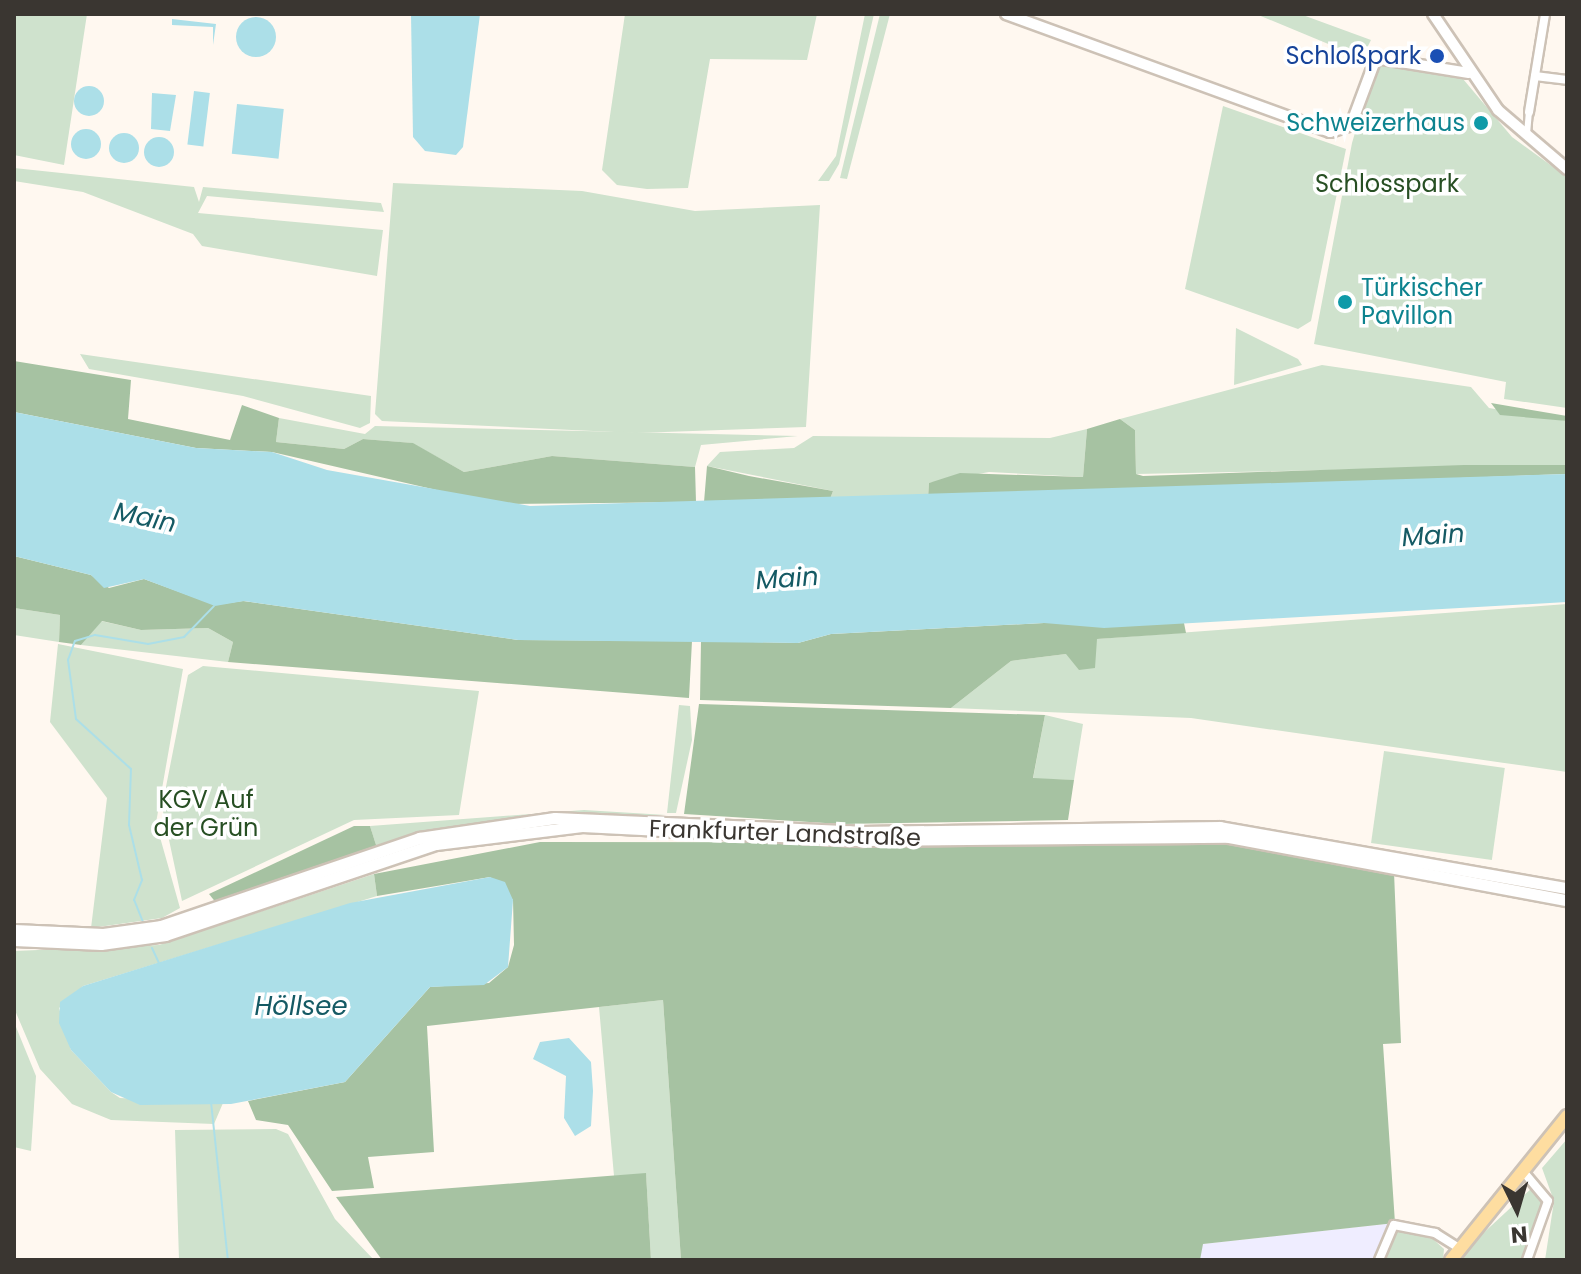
<!DOCTYPE html>
<meta charset="utf-8">
<style>
body{margin:0}
#map{position:relative;width:1581px;height:1274px;overflow:hidden;background:#fff8f0;font-family:Poppins,sans-serif}
div>[style]{position:absolute}
.industrial>*{inset:0;background:#efedff}
.green>*{inset:0;background:#cfe2cd;transform-origin:0 0}
.forest>*{inset:0;background:#a6c2a2}
.water>*{inset:0;background:#acdfe8;transform-origin:0 0}
.round{border-radius:50%}
.stream>*{height:2px;margin:-1px;padding:0 1px;transform-origin:1px;border-radius:1px;background:#acdfe8}
.roads{filter:drop-shadow(2px 0 #cdc2b6) drop-shadow(-2px 0 #cdc2b6) drop-shadow(0 2px #cdc2b6) drop-shadow(0 -2px #cdc2b6)}
.pedestrian>*{height:6px;margin:-3px;padding:0 3px;transform-origin:3px;border-radius:3px;background:#fff}
.minor>*{height:8px;margin:-4px;padding:0 4px;transform-origin:4px;border-radius:4px;background:#fff}
.tertiary>*{height:10px;margin:-5px;padding:0 5px;transform-origin:5px;border-radius:5px;background:#fff}
.secondary>*{height:11px;margin:-5.5px;padding:0 5.5px;transform-origin:5.5px;border-radius:5.5px;background:#fff}
.primary>*{height:12px;margin:-6px;padding:0 6px;transform-origin:6px;border-radius:6px;background:#fedda0}
.dots>*{width:22px;height:22px;translate:-50% -50%;box-sizing:border-box;border:4px solid #fff;border-radius:50%}
span{translate:-50% -50%;white-space:nowrap;text-align:center;line-height:1.15;-webkit-text-stroke:7px #fff;paint-order:stroke}
.transit-label{font-size:24px;color:#164399}
.right{translate:-100% -50%;text-align:right}
.culture-label{font-size:24px;color:#0d838f}
.left{translate:0 -50%;text-align:left}
.park-label{font-size:24px;color:#274f23}
.street-label{font-size:24px;color:#3a3631}
.water-label{font-size:26px;color:#155a64;font-style:italic}
.frame{position:absolute;inset:0;border:16px solid #3a3631;pointer-events:none}
.north{position:absolute;left:1477px;top:1170px;width:80px;height:80px;-webkit-text-stroke:6px #fff;paint-order:stroke;rotate:175deg;font-size:22px;font-weight:700;line-height:32px;text-align:center;color:#3a3631}
.north::after{content:'';display:block;margin:auto;width:28px;height:36px;background:#3a3631;clip-path:polygon(50% 0,100% 100%,50% 72%,0 100%)}
</style>
<div id="map">
<div class="industrial">
<i style="clip-path:polygon(1395px 1223px,1384px 1260px,1200px 1260px,1202px 1244px)"></i>
</div>
<div class="green">
<i style="clip-path:polygon(14px 14px,87px 14px,64px 165px,14px 155px)"></i>
<i style="clip-path:polygon(625px 14px,817px 14px,807px 60px,710px 59px,688px 188px,647px 189px,617px 185px,602px 170px)"></i>
<i style="clip-path:polygon(865px 14px,874px 14px,839px 164px,829px 181px,818px 181px,836px 156px)"></i>
<i style="clip-path:polygon(880px 14px,890px 14px,847px 179px,840px 178px)"></i>
<i style="clip-path:polygon(1256px 14px,1300px 14px,1371px 40px,1362px 58px)"></i>
<i style="clip-path:polygon(1392px 61px,1463px 79px,1512px 137px,1567px 177px,1567px 408px,1504px 399px,1506px 382px,1314px 344px,1352px 143px,1375px 65px)"></i>
<i style="clip-path:polygon(1223px 106px,1346px 149px,1311px 321px,1298px 329px,1185px 289px)"></i>
<i style="clip-path:polygon(14px 168px,194px 187px,199px 202px,203px 187px,381px 203px,384px 212px,207px 196px,198px 213px,383px 230px,377px 276px,202px 246px,193px 234px,83px 192px,14px 181px)"></i>
<i style="clip-path:polygon(393px 183px,582px 191px,695px 211px,820px 205px,806px 427px,636px 433px,382px 421px,375px 414px)"></i>
<i style="clip-path:polygon(1236px 328px,1298px 359px,1302px 365px,1234px 385px)"></i>
<i style="clip-path:polygon(80px 354px,371px 396px,370px 423px,360px 428px,243px 396px,89px 369px)"></i>
<i style="clip-path:polygon(1322px 365px,1471px 387px,1489px 408px,1567px 421px,1567px 465px,1136px 474px,1135px 430px,1120px 419px)"></i>
<i style="clip-path:polygon(279px 418px,365px 434px,375px 426px,798px 436px,701px 445px,695px 467px,552px 456px,464px 472px,412px 443px,363px 439px,344px 449px,276px 442px)"></i>
<i style="clip-path:polygon(1087px 429px,1083px 477px,989px 472px,929px 483px,928px 498px,830px 499px,833px 491px,707px 466px,720px 452px,794px 448px,813px 436px,1050px 438px)"></i>
<i style="clip-path:polygon(1567px 604px,1567px 772px,1191px 718px,951px 708px,1011px 661px,1066px 654px,1097px 639px)"></i>
<i style="clip-path:polygon(14px 608px,60px 615px,59px 642px,14px 635px)"></i>
<i style="clip-path:polygon(101px 621px,141px 630px,208px 628px,233px 642px,228px 662px,81px 645px)"></i>
<i style="clip-path:polygon(58px 644px,183px 669px,156px 823px,180px 908px,162px 918px,91px 928px,107px 798px,50px 722px)"></i>
<i style="clip-path:polygon(203px 666px,479px 691px,459px 815px,354px 820px,182px 901px,162px 807px,188px 675px)"></i>
<i style="clip-path:polygon(679px 705px,690px 706px,692px 740px,676px 813px,667px 813px)"></i>
<i style="clip-path:polygon(1045px 715px,1083px 724px,1074px 780px,1033px 779px)"></i>
<i style="left:1384px;top:751px;width:122px;height:93px;rotate:8deg"></i>
<i style="clip-path:polygon(584px 810px,666px 815px,517px 818px,377px 848px,370px 826px)"></i>
<i style="clip-path:polygon(374px 874px,377px 896px,83px 986px,59px 1008px,71px 1050px,111px 1092px,120px 1098px,223px 1103px,214px 1124px,111px 1120px,72px 1104px,40px 1069px,14px 1008px,14px 951px,159px 945px)"></i>
<i style="clip-path:polygon(663px 1000px,681px 1260px,651px 1260px,646px 1174px,614px 1176px,599px 1007px)"></i>
<i style="clip-path:polygon(14px 1022px,36px 1076px,31px 1151px,14px 1147px)"></i>
<i style="clip-path:polygon(276px 1129px,288px 1134px,335px 1219px,374px 1260px,179px 1260px,175px 1130px)"></i>
<i style="clip-path:polygon(1567px 1139px,1567px 1260px,1545px 1260px,1554px 1201px,1542px 1168px)"></i>
<i style="clip-path:polygon(1533px 1187px,1544px 1207px,1522px 1260px,1458px 1260px,1496px 1209px,1478px 1238px)"></i>
<i style="clip-path:polygon(1397px 1230px,1433px 1239px,1444px 1249px,1443px 1260px,1384px 1260px)"></i>
</div>
<div class="forest">
<i style="clip-path:polygon(14px 361px,131px 380px,128px 419px,230px 440px,242px 405px,279px 418px,276px 442px,344px 449px,363px 439px,413px 443px,464px 472px,552px 456px,695px 467px,696px 502px,497px 504px,272px 452px,196px 448px,14px 412px)"></i>
<i style="clip-path:polygon(1491px 403px,1567px 416px,1567px 421px,1500px 415px)"></i>
<i style="clip-path:polygon(1120px 419px,1135px 430px,1136px 474px,1143px 476px,1464px 465px,1567px 465px,1567px 474px,928px 498px,929px 483px,960px 473px,1083px 477px,1087px 429px)"></i>
<i style="clip-path:polygon(707px 466px,749px 476px,833px 491px,830px 499px,704px 502px)"></i>
<i style="clip-path:polygon(14px 556px,91px 575px,109px 588px,144px 579px,215px 605px,243px 601px,518px 640px,692px 641px,689px 698px,228px 662px,233px 642px,208px 628px,141px 630px,102px 621px,81px 645px,59px 642px,60px 615px,14px 608px)"></i>
<i style="clip-path:polygon(1044px 623px,1184px 623px,1186px 633px,1097px 639px,1095px 668px,1079px 670px,1066px 654px,1011px 661px,951px 708px,700px 700px,701px 641px,798px 643px,831px 634px)"></i>
<i style="clip-path:polygon(699px 704px,1045px 715px,1033px 778px,1074px 780px,1068px 820px,841px 824px,684px 814px)"></i>
<i style="clip-path:polygon(354px 826px,370px 826px,377px 848px,217px 904px,209px 894px)"></i>
<i style="clip-path:polygon(540px 842px,1231px 843px,1394px 872px,1401px 1043px,1383px 1044px,1395px 1223px,1203px 1244px,1200px 1260px,681px 1260px,663px 1000px,427px 1026px,434px 1152px,368px 1157px,374px 1188px,332px 1191px,288px 1125px,256px 1120px,248px 1101px,345px 1082px,430px 987px,489px 983px,508px 967px,514px 945px,513px 900px,490px 877px,377px 896px,374px 874px)"></i>
<i style="clip-path:polygon(646px 1173px,651px 1260px,382px 1260px,336px 1197px)"></i>
</div>
<div class="water">
<i style="clip-path:polygon(411px 14px,480px 14px,463px 147px,456px 155px,425px 151px,413px 137px)"></i>
<i class="round" style="left:236px;top:17px;width:40px;height:40px"></i>
<i style="clip-path:polygon(172px 19px,216px 24px,213px 45px,213px 27px,172px 25px)"></i>
<i class="round" style="left:74px;top:86px;width:30px;height:30px"></i>
<i style="left:194px;top:91px;width:16px;height:54px;rotate:7deg"></i>
<i style="clip-path:polygon(152px 93px,176px 95px,170px 131px,151px 129px)"></i>
<i style="left:237px;top:104px;width:47px;height:50px;rotate:6deg"></i>
<i class="round" style="left:71px;top:129px;width:30px;height:30px"></i>
<i class="round" style="left:109px;top:133px;width:30px;height:30px"></i>
<i class="round" style="left:144px;top:137px;width:30px;height:30px"></i>
<i style="clip-path:polygon(14px 412px,196px 448px,272px 452px,327px 470px,530px 506px,1567px 474px,1567px 602px,1104px 628px,1044px 623px,831px 634px,798px 643px,518px 640px,244px 601px,215px 606px,144px 579px,104px 588px,91px 575px,14px 556px)"></i>
<i style="clip-path:polygon(490px 877px,505px 882px,513px 900px,508px 967px,484px 985px,430px 987px,345px 1082px,231px 1104px,140px 1105px,111px 1092px,71px 1050px,59px 1023px,60px 1002px,83px 986px,350px 903px)"></i>
<i style="clip-path:polygon(569px 1038px,591px 1062px,593px 1091px,591px 1126px,575px 1136px,564px 1118px,566px 1076px,533px 1059px,540px 1042px)"></i>
</div>
<div class="stream">
<i style="left:143px;top:922px;width:24px;rotate:-112deg"></i>
<i style="left:134px;top:900px;width:22px;rotate:-68deg"></i>
<i style="left:142px;top:880px;width:57px;rotate:-103.3deg"></i>
<i style="left:129px;top:825px;width:56px;rotate:-88deg"></i>
<i style="left:131px;top:769px;width:74px;rotate:-137.7deg"></i>
<i style="left:76px;top:719px;width:60px;rotate:-97.7deg"></i>
<i style="left:68px;top:660px;width:20px;rotate:-70deg"></i>
<i style="left:75px;top:641px;width:21px;rotate:-17deg"></i>
<i style="left:95px;top:635px;width:54px;rotate:9.6deg"></i>
<i style="left:148px;top:644px;width:37px;rotate:-11deg"></i>
<i style="left:184px;top:637px;width:43px;rotate:-45.9deg"></i>
<i style="left:152px;top:948px;width:19px;rotate:65deg"></i>
<i style="left:211px;top:1102px;width:159px;rotate:83.9deg"></i>
</div>
<div class="roads">
<div class="pedestrian">
<i style="left:1527px;top:134px;width:22px;rotate:-85deg"></i>
</div>
<div class="minor">
<i style="left:1535px;top:76px;width:32px;rotate:7deg"></i>
<i style="left:1529px;top:112px;width:99px;rotate:-80.7deg"></i>
<i style="left:1522px;top:1170px;width:40px;rotate:50deg"></i>
<i style="left:1548px;top:1201px;width:63px;rotate:109.6deg"></i>
<i style="left:1379px;top:1260px;width:38px;rotate:-67deg"></i>
<i style="left:1394px;top:1225px;width:42px;rotate:11deg"></i>
<i style="left:1435px;top:1233px;width:28px;rotate:32deg"></i>
</div>
<div class="tertiary">
<i style="left:1006px;top:14px;width:345px;rotate:20deg"></i>
<i style="left:1330px;top:132px;width:22px;rotate:-18deg"></i>
<i style="left:1351px;top:125px;width:72px;rotate:-69.5deg"></i>
<i style="left:1376px;top:58px;width:94px;rotate:9.2deg"></i>
<i style="left:1433px;top:14px;width:116px;rotate:55.9deg"></i>
<i style="left:1498px;top:110px;width:91px;rotate:40.5deg"></i>
</div>
<div class="secondary">
<i style="left:14px;top:930px;width:89px;rotate:2.6deg"></i>
<i style="left:103px;top:934px;width:59px;rotate:-7.9deg"></i>
<i style="left:161px;top:926px;width:273px;rotate:-18.8deg"></i>
<i style="left:419px;top:838px;width:137px;rotate:-8.4deg"></i>
<i style="left:555px;top:818px;width:305px;rotate:2.6deg"></i>
<i style="left:860px;top:832px;width:360px;rotate:-0.8deg"></i>
<i style="left:1220px;top:827px;width:352px;rotate:10deg"></i>
<i style="left:14px;top:940px;width:87px;rotate:2.6deg"></i>
<i style="left:101px;top:944px;width:65px;rotate:-8deg"></i>
<i style="left:165px;top:935px;width:286px;rotate:-18.6deg"></i>
<i style="left:436px;top:844px;width:147px;rotate:-7deg"></i>
<i style="left:582px;top:826px;width:281px;rotate:2.9deg"></i>
<i style="left:863px;top:840px;width:366px;rotate:-0.5deg"></i>
<i style="left:1229px;top:837px;width:344px;rotate:10.6deg"></i>
</div>
<div class="primary">
<i style="left:1451px;top:1260px;width:185px;rotate:-51.1deg"></i>
</div>
</div>
<div class="dots">
<i style="left:1437px;top:56px;background:#1a4fb4"></i>
<i style="left:1481px;top:123px;background:#0f9aa8"></i>
<i style="left:1345px;top:302px;background:#0f9aa8"></i>
</div>
<div class="transit-label">
<span class="right" style="left:1421px;top:56px">Schloßpark</span>
</div>
<div class="culture-label">
<span class="right" style="left:1465px;top:123px">Schweizerhaus</span>
<span class="left" style="left:1361px;top:302px">Türkischer<br>Pavillon</span>
</div>
<div class="park-label">
<span style="left:1387px;top:184px">Schlosspark</span>
<span style="left:206px;top:814px">KGV Auf<br>der Grün</span>
</div>
<div class="street-label">
<span style="left:785px;top:833px;rotate:2deg">Frankfurter Landstraße</span>
</div>
<div class="water-label">
<span style="left:145px;top:518px;rotate:12deg">Main</span>
<span style="left:1433px;top:536px;rotate:-4deg">Main</span>
<span style="left:787px;top:579px;rotate:-4deg">Main</span>
<span style="left:301px;top:1007px">Höllsee</span>
</div>
<div class="frame"></div>
<div class="north">N</div>
</div>
